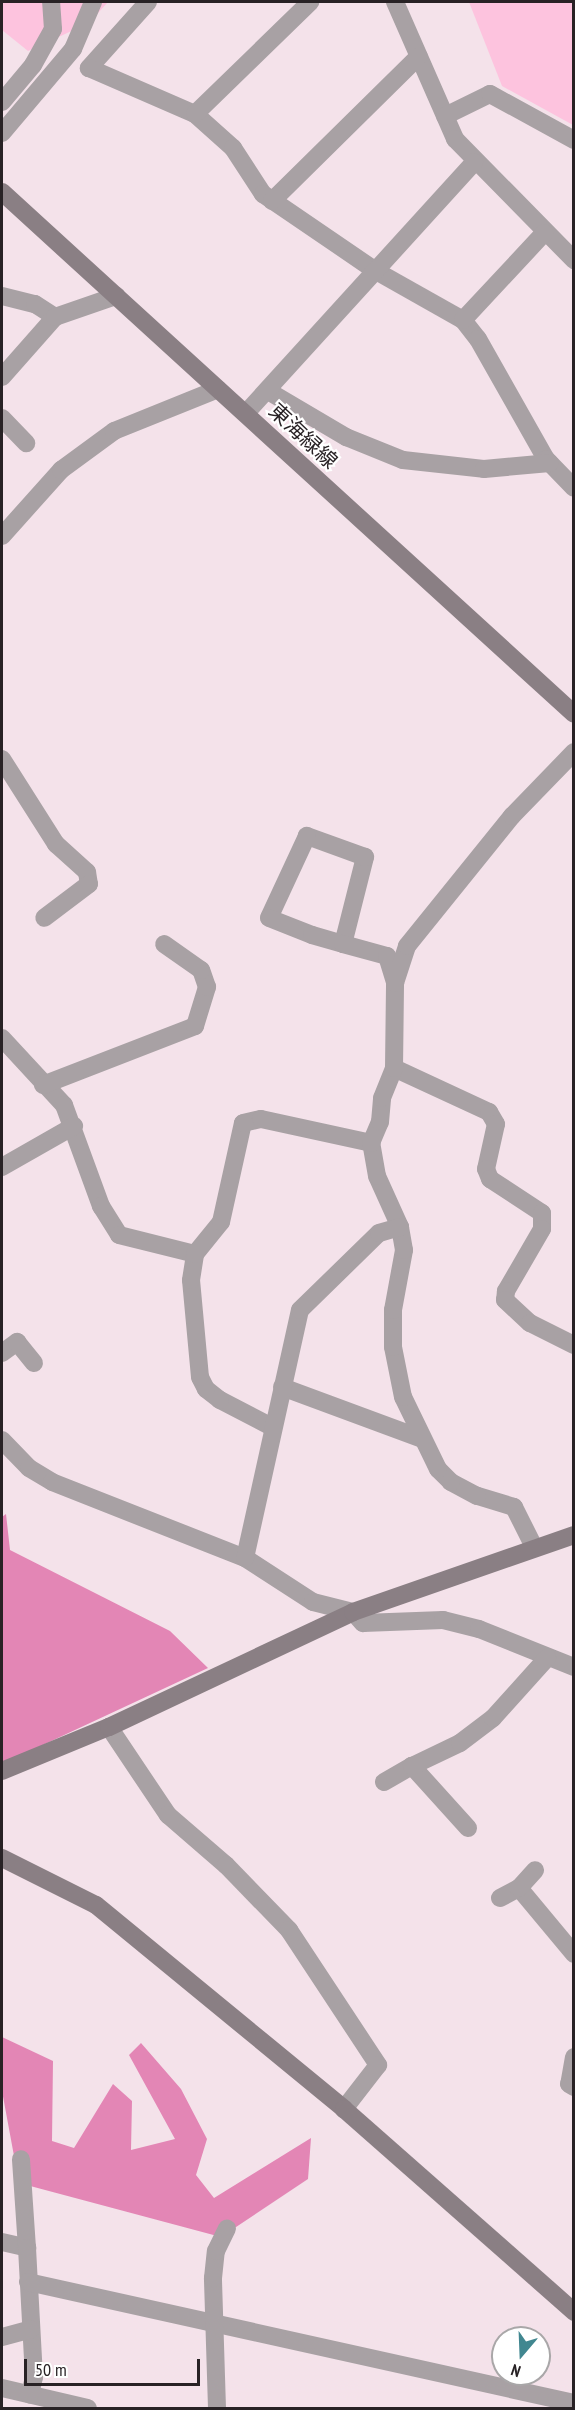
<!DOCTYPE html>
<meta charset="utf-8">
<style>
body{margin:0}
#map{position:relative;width:575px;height:2410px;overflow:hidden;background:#f4e2ea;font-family:"PT Sans Narrow","Noto Sans JP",sans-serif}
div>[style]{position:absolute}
.green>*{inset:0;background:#fdc3de}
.forest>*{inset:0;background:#e386b5}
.street>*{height:18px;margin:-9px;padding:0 9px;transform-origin:9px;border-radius:9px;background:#a8a1a4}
.secondary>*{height:18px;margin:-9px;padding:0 9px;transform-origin:9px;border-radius:9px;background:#8a7f84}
span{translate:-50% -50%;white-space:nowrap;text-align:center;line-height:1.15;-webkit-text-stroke:4.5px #fff;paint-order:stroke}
.street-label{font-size:21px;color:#282225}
.frame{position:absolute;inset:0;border:3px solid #282225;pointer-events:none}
.north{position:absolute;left:491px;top:2326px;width:60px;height:60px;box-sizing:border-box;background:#fff;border:2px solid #a9a7a8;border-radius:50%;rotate:199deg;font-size:16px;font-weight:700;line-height:24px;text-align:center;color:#282225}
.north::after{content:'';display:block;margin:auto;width:21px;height:27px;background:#418790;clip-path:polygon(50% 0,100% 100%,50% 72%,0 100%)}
.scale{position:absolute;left:24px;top:2359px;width:176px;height:27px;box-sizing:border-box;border:3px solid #282225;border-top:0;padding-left:8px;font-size:18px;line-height:21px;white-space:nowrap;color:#282225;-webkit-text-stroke:4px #fff;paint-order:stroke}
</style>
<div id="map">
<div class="green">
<i style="clip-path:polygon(2px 2px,108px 2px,89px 23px,28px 51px,2px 30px)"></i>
<i style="clip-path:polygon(469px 2px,573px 2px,573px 125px,502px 86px)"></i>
</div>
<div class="forest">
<i style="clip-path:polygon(6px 1514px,10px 1550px,170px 1631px,208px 1668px,2px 1764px,2px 1517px)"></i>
<i style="clip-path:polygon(2px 2037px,53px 2061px,52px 2141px,74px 2148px,113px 2084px,132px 2101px,131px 2150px,175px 2139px,129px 2055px,141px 2043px,181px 2089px,207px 2139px,196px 2175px,214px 2198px,311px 2138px,308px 2179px,221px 2237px,19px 2183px,2px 2091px)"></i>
</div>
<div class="street">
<i style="left:148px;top:2px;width:89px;rotate:131.8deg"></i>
<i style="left:89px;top:68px;width:116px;rotate:23.5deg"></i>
<i style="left:195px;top:114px;width:51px;rotate:41.8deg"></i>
<i style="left:233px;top:148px;width:55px;rotate:56.9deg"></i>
<i style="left:263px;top:194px;width:137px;rotate:34.3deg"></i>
<i style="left:376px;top:271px;width:100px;rotate:29.4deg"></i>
<i style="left:463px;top:320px;width:24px;rotate:52deg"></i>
<i style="left:478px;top:339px;width:138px;rotate:60.5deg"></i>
<i style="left:546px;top:459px;width:40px;rotate:46deg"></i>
<i style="left:395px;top:2px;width:150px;rotate:66.3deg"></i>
<i style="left:455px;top:139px;width:170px;rotate:45.5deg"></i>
<i style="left:2px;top:102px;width:48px;rotate:-50deg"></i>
<i style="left:33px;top:65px;width:41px;rotate:-60.9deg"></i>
<i style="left:53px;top:29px;width:27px;rotate:-94deg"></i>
<i style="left:195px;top:114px;width:161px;rotate:-44.2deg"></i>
<i style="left:445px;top:116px;width:50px;rotate:-26.1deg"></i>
<i style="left:490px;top:94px;width:96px;rotate:28.7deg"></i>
<i style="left:2px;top:133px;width:110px;rotate:-49.8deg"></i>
<i style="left:73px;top:49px;width:51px;rotate:-66.9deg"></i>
<i style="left:272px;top:201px;width:206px;rotate:-44.6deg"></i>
<i style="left:2px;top:296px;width:34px;rotate:14deg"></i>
<i style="left:35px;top:304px;width:24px;rotate:33deg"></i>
<i style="left:463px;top:320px;width:119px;rotate:-47deg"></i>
<i style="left:2px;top:377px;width:80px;rotate:-48.5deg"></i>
<i style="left:55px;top:317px;width:65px;rotate:-19deg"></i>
<i style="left:268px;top:391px;width:91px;rotate:30.5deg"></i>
<i style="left:346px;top:437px;width:61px;rotate:22deg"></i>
<i style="left:403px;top:460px;width:81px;rotate:6.3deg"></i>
<i style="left:484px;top:469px;width:66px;rotate:-5.2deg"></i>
<i style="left:246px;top:413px;width:339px;rotate:-47.7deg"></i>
<i style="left:2px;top:418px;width:35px;rotate:46deg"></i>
<i style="left:2px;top:536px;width:89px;rotate:-48.2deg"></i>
<i style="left:61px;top:470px;width:66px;rotate:-36.3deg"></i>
<i style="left:114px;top:431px;width:112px;rotate:-22deg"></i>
<i style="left:2px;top:759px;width:101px;rotate:57.6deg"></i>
<i style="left:56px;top:844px;width:42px;rotate:42.1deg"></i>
<i style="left:87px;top:872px;width:12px;rotate:81deg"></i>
<i style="left:89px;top:884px;width:56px;rotate:142.9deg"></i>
<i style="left:343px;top:944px;width:90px;rotate:-75.8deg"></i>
<i style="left:365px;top:857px;width:62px;rotate:-160.1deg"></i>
<i style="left:307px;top:836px;width:90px;rotate:114.9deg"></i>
<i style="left:269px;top:918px;width:46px;rotate:21.6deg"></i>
<i style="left:312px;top:935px;width:32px;rotate:16deg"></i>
<i style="left:343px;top:944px;width:46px;rotate:15.3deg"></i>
<i style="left:387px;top:956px;width:28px;rotate:73deg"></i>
<i style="left:2px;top:1038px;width:91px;rotate:47.2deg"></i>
<i style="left:64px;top:1105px;width:108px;rotate:69.9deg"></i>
<i style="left:101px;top:1206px;width:34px;rotate:58deg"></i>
<i style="left:119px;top:1235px;width:78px;rotate:14deg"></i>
<i style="left:394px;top:1068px;width:105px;rotate:24.9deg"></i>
<i style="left:489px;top:1112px;width:14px;rotate:60deg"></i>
<i style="left:496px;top:1124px;width:46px;rotate:102.5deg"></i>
<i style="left:486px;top:1169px;width:11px;rotate:68deg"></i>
<i style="left:490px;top:1179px;width:62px;rotate:33.2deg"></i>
<i style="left:542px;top:1213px;width:16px;rotate:90deg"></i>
<i style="left:542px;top:1229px;width:72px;rotate:120.1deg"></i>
<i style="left:506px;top:1291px;width:9px;rotate:96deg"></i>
<i style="left:505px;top:1300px;width:34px;rotate:43deg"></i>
<i style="left:530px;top:1323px;width:49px;rotate:26.6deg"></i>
<i style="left:43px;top:1085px;width:163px;rotate:-21.2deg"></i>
<i style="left:195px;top:1026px;width:41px;rotate:-72.9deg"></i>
<i style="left:207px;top:987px;width:18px;rotate:-109deg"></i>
<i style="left:201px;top:970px;width:45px;rotate:-144.9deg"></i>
<i style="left:2px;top:1167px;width:83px;rotate:-29.7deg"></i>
<i style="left:2px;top:1353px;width:19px;rotate:-36deg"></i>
<i style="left:17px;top:1342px;width:27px;rotate:51deg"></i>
<i style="left:282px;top:1387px;width:147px;rotate:20.3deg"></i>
<i style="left:272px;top:1427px;width:59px;rotate:-152.6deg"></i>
<i style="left:220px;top:1400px;width:18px;rotate:-142deg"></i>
<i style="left:206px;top:1389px;width:13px;rotate:-117deg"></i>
<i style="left:200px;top:1377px;width:97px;rotate:-95.3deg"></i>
<i style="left:191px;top:1280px;width:26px;rotate:-81deg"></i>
<i style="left:195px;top:1254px;width:41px;rotate:-50.9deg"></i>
<i style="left:221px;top:1222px;width:101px;rotate:-77.5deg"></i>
<i style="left:243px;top:1123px;width:18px;rotate:-13deg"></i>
<i style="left:261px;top:1119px;width:113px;rotate:12.3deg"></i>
<i style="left:2px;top:1440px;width:39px;rotate:46deg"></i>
<i style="left:29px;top:1468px;width:27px;rotate:31deg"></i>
<i style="left:52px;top:1482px;width:207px;rotate:21.5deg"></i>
<i style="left:245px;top:1558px;width:81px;rotate:32.9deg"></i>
<i style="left:313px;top:1602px;width:41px;rotate:14deg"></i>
<i style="left:353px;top:1612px;width:15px;rotate:48deg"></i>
<i style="left:363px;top:1623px;width:80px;rotate:-2.1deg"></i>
<i style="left:443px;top:1620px;width:37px;rotate:14deg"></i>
<i style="left:479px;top:1629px;width:102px;rotate:21.8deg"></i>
<i style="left:534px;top:1547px;width:45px;rotate:-116.6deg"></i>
<i style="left:514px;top:1507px;width:39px;rotate:-163deg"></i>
<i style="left:477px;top:1496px;width:30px;rotate:-152deg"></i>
<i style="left:451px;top:1482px;width:18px;rotate:-135deg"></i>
<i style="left:438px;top:1469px;width:80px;rotate:-115.9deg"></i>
<i style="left:403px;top:1397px;width:51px;rotate:-101.3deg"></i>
<i style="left:393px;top:1347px;width:37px;rotate:-90deg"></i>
<i style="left:393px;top:1310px;width:61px;rotate:-79.6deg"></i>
<i style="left:404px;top:1250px;width:23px;rotate:-100deg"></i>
<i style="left:400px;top:1227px;width:56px;rotate:-114.3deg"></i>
<i style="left:377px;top:1176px;width:34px;rotate:-100deg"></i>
<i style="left:371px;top:1143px;width:23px;rotate:-67deg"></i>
<i style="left:380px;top:1122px;width:24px;rotate:-85deg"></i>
<i style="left:382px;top:1098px;width:32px;rotate:-68deg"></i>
<i style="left:394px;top:1068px;width:85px;rotate:-89.3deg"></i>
<i style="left:395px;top:983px;width:39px;rotate:-72deg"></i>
<i style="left:407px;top:946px;width:167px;rotate:-51.1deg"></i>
<i style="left:512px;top:816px;width:89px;rotate:-45.9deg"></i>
<i style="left:245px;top:1558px;width:254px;rotate:-77.5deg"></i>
<i style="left:300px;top:1310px;width:110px;rotate:-44.3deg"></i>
<i style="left:379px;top:1233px;width:22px;rotate:-16deg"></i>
<i style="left:109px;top:1727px;width:106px;rotate:56.2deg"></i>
<i style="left:168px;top:1815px;width:77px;rotate:40.8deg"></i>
<i style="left:226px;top:1865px;width:91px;rotate:45.9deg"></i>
<i style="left:289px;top:1930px;width:162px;rotate:56.6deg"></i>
<i style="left:378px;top:2065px;width:56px;rotate:127.7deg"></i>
<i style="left:384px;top:1782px;width:32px;rotate:-30deg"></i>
<i style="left:468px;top:1828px;width:84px;rotate:-132.1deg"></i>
<i style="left:412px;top:1766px;width:53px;rotate:-25.6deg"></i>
<i style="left:460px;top:1743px;width:41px;rotate:-37.1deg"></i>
<i style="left:493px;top:1718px;width:81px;rotate:-48deg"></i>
<i style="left:519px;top:1888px;width:86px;rotate:50.2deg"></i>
<i style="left:500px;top:1898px;width:21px;rotate:-28deg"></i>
<i style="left:519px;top:1888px;width:24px;rotate:-48deg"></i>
<i style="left:574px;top:2057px;width:27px;rotate:100deg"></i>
<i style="left:569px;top:2084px;width:6px;rotate:31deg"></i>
<i style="left:2px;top:2242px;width:26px;rotate:13deg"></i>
<i style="left:27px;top:2248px;width:89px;rotate:-93.9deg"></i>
<i style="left:27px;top:2248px;width:129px;rotate:86.9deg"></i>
<i style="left:34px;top:2377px;width:18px;rotate:103deg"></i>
<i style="left:28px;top:2282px;width:559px;rotate:12.5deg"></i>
<i style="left:2px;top:2337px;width:30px;rotate:-15deg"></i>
<i style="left:2px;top:2388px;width:88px;rotate:13.1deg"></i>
<i style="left:217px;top:2408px;width:130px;rotate:-91.8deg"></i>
<i style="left:213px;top:2278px;width:27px;rotate:-84deg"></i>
<i style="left:216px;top:2251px;width:25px;rotate:-64deg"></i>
</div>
<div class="secondary">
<i style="left:2px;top:192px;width:774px;rotate:42.38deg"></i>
<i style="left:2px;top:1771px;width:116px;rotate:-22.4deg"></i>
<i style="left:109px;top:1727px;width:270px;rotate:-25.2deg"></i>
<i style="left:353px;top:1612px;width:234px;rotate:-19.2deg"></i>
<i style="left:2px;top:1858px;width:105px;rotate:26.6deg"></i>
<i style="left:96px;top:1905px;width:321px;rotate:39.4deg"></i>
<i style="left:344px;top:2109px;width:307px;rotate:41.4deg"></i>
</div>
<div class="street-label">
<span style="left:303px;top:436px;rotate:43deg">東海緑線</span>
</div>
<div class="frame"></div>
<div class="north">N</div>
<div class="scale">50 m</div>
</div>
